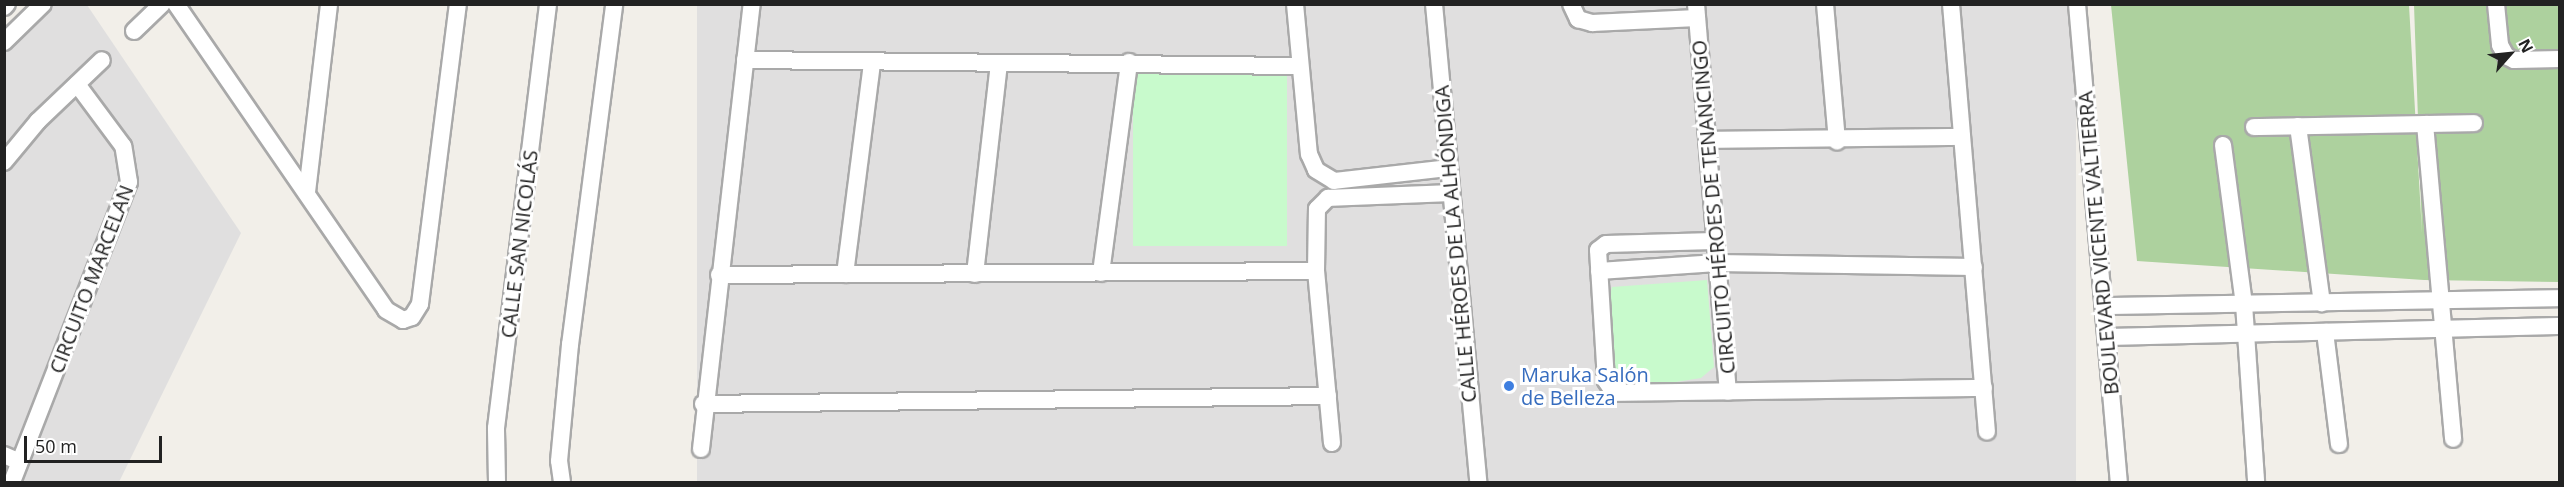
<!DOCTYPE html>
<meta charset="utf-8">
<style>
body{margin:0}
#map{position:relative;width:2564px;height:487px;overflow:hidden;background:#f2efe9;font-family:"Open Sans",sans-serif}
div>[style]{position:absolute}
.residential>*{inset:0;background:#e0dfdf;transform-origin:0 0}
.forest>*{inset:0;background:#add19e}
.park>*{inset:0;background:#c8facc;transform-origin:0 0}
.roads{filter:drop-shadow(2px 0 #a9a9a9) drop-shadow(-2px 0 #a9a9a9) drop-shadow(0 2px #a9a9a9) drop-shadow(0 -2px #a9a9a9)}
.street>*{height:16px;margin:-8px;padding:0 8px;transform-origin:8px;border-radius:8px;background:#fff}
.dots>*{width:16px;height:16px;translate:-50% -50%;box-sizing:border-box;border:3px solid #fff;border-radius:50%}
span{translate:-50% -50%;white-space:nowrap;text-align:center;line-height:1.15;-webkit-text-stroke:6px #fff;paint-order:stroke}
.street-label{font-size:20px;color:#222}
.shop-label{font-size:20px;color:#366cbe}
.left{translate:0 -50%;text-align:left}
.frame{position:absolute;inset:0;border:6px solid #222;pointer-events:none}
.north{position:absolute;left:2480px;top:24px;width:60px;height:60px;-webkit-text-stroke:4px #fff;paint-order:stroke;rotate:63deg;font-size:16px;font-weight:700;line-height:24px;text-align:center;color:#222}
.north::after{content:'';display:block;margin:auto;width:21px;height:27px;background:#222;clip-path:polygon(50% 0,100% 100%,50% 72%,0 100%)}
.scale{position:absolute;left:24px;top:436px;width:138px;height:27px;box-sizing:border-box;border:3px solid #222;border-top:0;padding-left:8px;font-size:18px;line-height:21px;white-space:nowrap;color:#222;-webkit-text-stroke:4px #fff;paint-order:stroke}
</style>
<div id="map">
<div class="residential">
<i style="clip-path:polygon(46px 5px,87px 5px,241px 233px,119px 482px,5px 482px,4px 46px)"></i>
<i style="left:697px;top:5px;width:1379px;height:481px"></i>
</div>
<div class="forest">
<i style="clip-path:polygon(2111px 5px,2409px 5px,2422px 233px,2414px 5px,2559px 5px,2559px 282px,2424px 280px,2137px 261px)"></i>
</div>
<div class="park">
<i style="left:1133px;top:74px;width:154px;height:172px"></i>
<i style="clip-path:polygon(1707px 280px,1714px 367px,1701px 378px,1638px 388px,1613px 383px,1608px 305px,1612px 287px)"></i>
</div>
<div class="roads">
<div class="street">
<i style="left:176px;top:4px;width:371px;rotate:55.5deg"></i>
<i style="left:386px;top:310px;width:20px;rotate:30deg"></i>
<i style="left:403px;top:320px;width:9px;rotate:-18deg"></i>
<i style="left:412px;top:317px;width:15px;rotate:-58deg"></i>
<i style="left:420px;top:304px;width:302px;rotate:-82.8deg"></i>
<i style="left:1295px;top:4px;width:151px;rotate:84.7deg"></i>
<i style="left:1309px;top:154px;width:17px;rotate:66deg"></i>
<i style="left:1316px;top:170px;width:21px;rotate:31deg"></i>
<i style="left:1334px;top:181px;width:115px;rotate:-6.5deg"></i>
<i style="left:1434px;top:4px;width:480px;rotate:84.7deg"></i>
<i style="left:1571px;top:4px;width:17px;rotate:65deg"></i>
<i style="left:1578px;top:19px;width:15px;rotate:16deg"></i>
<i style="left:1592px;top:23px;width:105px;rotate:-2.7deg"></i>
<i style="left:1696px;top:4px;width:389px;rotate:85.3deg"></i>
<i style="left:1825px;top:4px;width:138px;rotate:85deg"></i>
<i style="left:1951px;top:4px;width:429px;rotate:85.2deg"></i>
<i style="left:2077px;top:4px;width:480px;rotate:85deg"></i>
<i style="left:2496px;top:4px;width:41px;rotate:84.4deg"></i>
<i style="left:2500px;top:45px;width:13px;rotate:61deg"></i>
<i style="left:2506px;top:56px;width:9px;rotate:27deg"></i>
<i style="left:2514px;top:60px;width:46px;rotate:-1.2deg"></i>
<i style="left:4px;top:7px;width:4px;rotate:-45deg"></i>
<i style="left:134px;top:31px;width:39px;rotate:-44deg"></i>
<i style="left:4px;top:42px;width:54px;rotate:-44.3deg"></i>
<i style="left:745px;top:60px;width:555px;rotate:0.62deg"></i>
<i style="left:2425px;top:124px;width:316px;rotate:84.9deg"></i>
<i style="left:2298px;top:126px;width:179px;rotate:82.3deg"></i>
<i style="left:2254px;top:127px;width:220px;rotate:-1deg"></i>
<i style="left:1707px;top:140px;width:255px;rotate:-0.7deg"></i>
<i style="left:2223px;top:145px;width:160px;rotate:82.5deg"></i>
<i style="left:2244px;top:304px;width:178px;rotate:86.1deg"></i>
<i style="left:4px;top:162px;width:53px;rotate:-50.3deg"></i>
<i style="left:38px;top:121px;width:88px;rotate:-43.6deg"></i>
<i style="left:307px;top:192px;width:189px;rotate:-83.3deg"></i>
<i style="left:1714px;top:241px;width:108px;rotate:178.4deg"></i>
<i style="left:1606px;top:244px;width:10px;rotate:143deg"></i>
<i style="left:1598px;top:250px;width:131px;rotate:86.5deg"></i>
<i style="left:1606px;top:381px;width:14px;rotate:56deg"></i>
<i style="left:1614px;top:393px;width:370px;rotate:-0.8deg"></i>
<i style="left:1599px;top:271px;width:118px;rotate:-3.9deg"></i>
<i style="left:1717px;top:263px;width:257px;rotate:0.9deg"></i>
<i style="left:1101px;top:273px;width:213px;rotate:-82.4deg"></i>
<i style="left:845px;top:274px;width:212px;rotate:-82.7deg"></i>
<i style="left:975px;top:274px;width:212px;rotate:-83.5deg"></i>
<i style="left:719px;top:275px;width:597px;rotate:-0.38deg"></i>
<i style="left:2104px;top:306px;width:456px;rotate:-1deg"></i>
<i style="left:2325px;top:332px;width:113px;rotate:82.9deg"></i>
<i style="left:2106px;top:337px;width:454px;rotate:-1.4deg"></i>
<i style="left:703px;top:404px;width:625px;rotate:-0.73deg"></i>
<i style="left:1332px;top:443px;width:173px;rotate:-95.3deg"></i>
<i style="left:1316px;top:271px;width:62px;rotate:-89.1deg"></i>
<i style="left:1317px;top:209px;width:16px;rotate:-45deg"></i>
<i style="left:1328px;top:198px;width:122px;rotate:-2.3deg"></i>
<i style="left:701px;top:449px;width:448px;rotate:-83.5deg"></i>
<i style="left:4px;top:455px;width:17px;rotate:24deg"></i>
<i style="left:12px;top:482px;width:322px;rotate:-68.7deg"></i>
<i style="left:129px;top:182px;width:36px;rotate:-99deg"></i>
<i style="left:123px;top:146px;width:77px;rotate:-126.6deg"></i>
<i style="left:497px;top:482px;width:54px;rotate:-91.1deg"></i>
<i style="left:496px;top:428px;width:427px;rotate:-83deg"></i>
<i style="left:562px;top:482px;width:21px;rotate:-98deg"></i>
<i style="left:559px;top:461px;width:117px;rotate:-84.6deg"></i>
<i style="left:570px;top:345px;width:344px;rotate:-82.6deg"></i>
</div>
</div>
<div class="dots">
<i style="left:1509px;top:386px;background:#3f7fe0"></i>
</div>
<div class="street-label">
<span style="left:1713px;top:207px;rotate:-95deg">CIRCUITO HÉROES DE TENANCINGO</span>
<span style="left:2098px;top:243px;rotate:-95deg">BOULEVARD VICENTE VALTIERRA</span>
<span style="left:519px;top:244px;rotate:-83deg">CALLE SAN NICOLÁS</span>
<span style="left:1455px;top:244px;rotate:-95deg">CALLE HÉROES DE LA ALHÓNDIGA</span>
<span style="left:91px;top:279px;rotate:-69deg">CIRCUITO MARCELAN</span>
</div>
<div class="shop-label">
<span class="left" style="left:1521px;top:386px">Maruka Salón<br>de Belleza</span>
</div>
<div class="frame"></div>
<div class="north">N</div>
<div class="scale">50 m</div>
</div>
